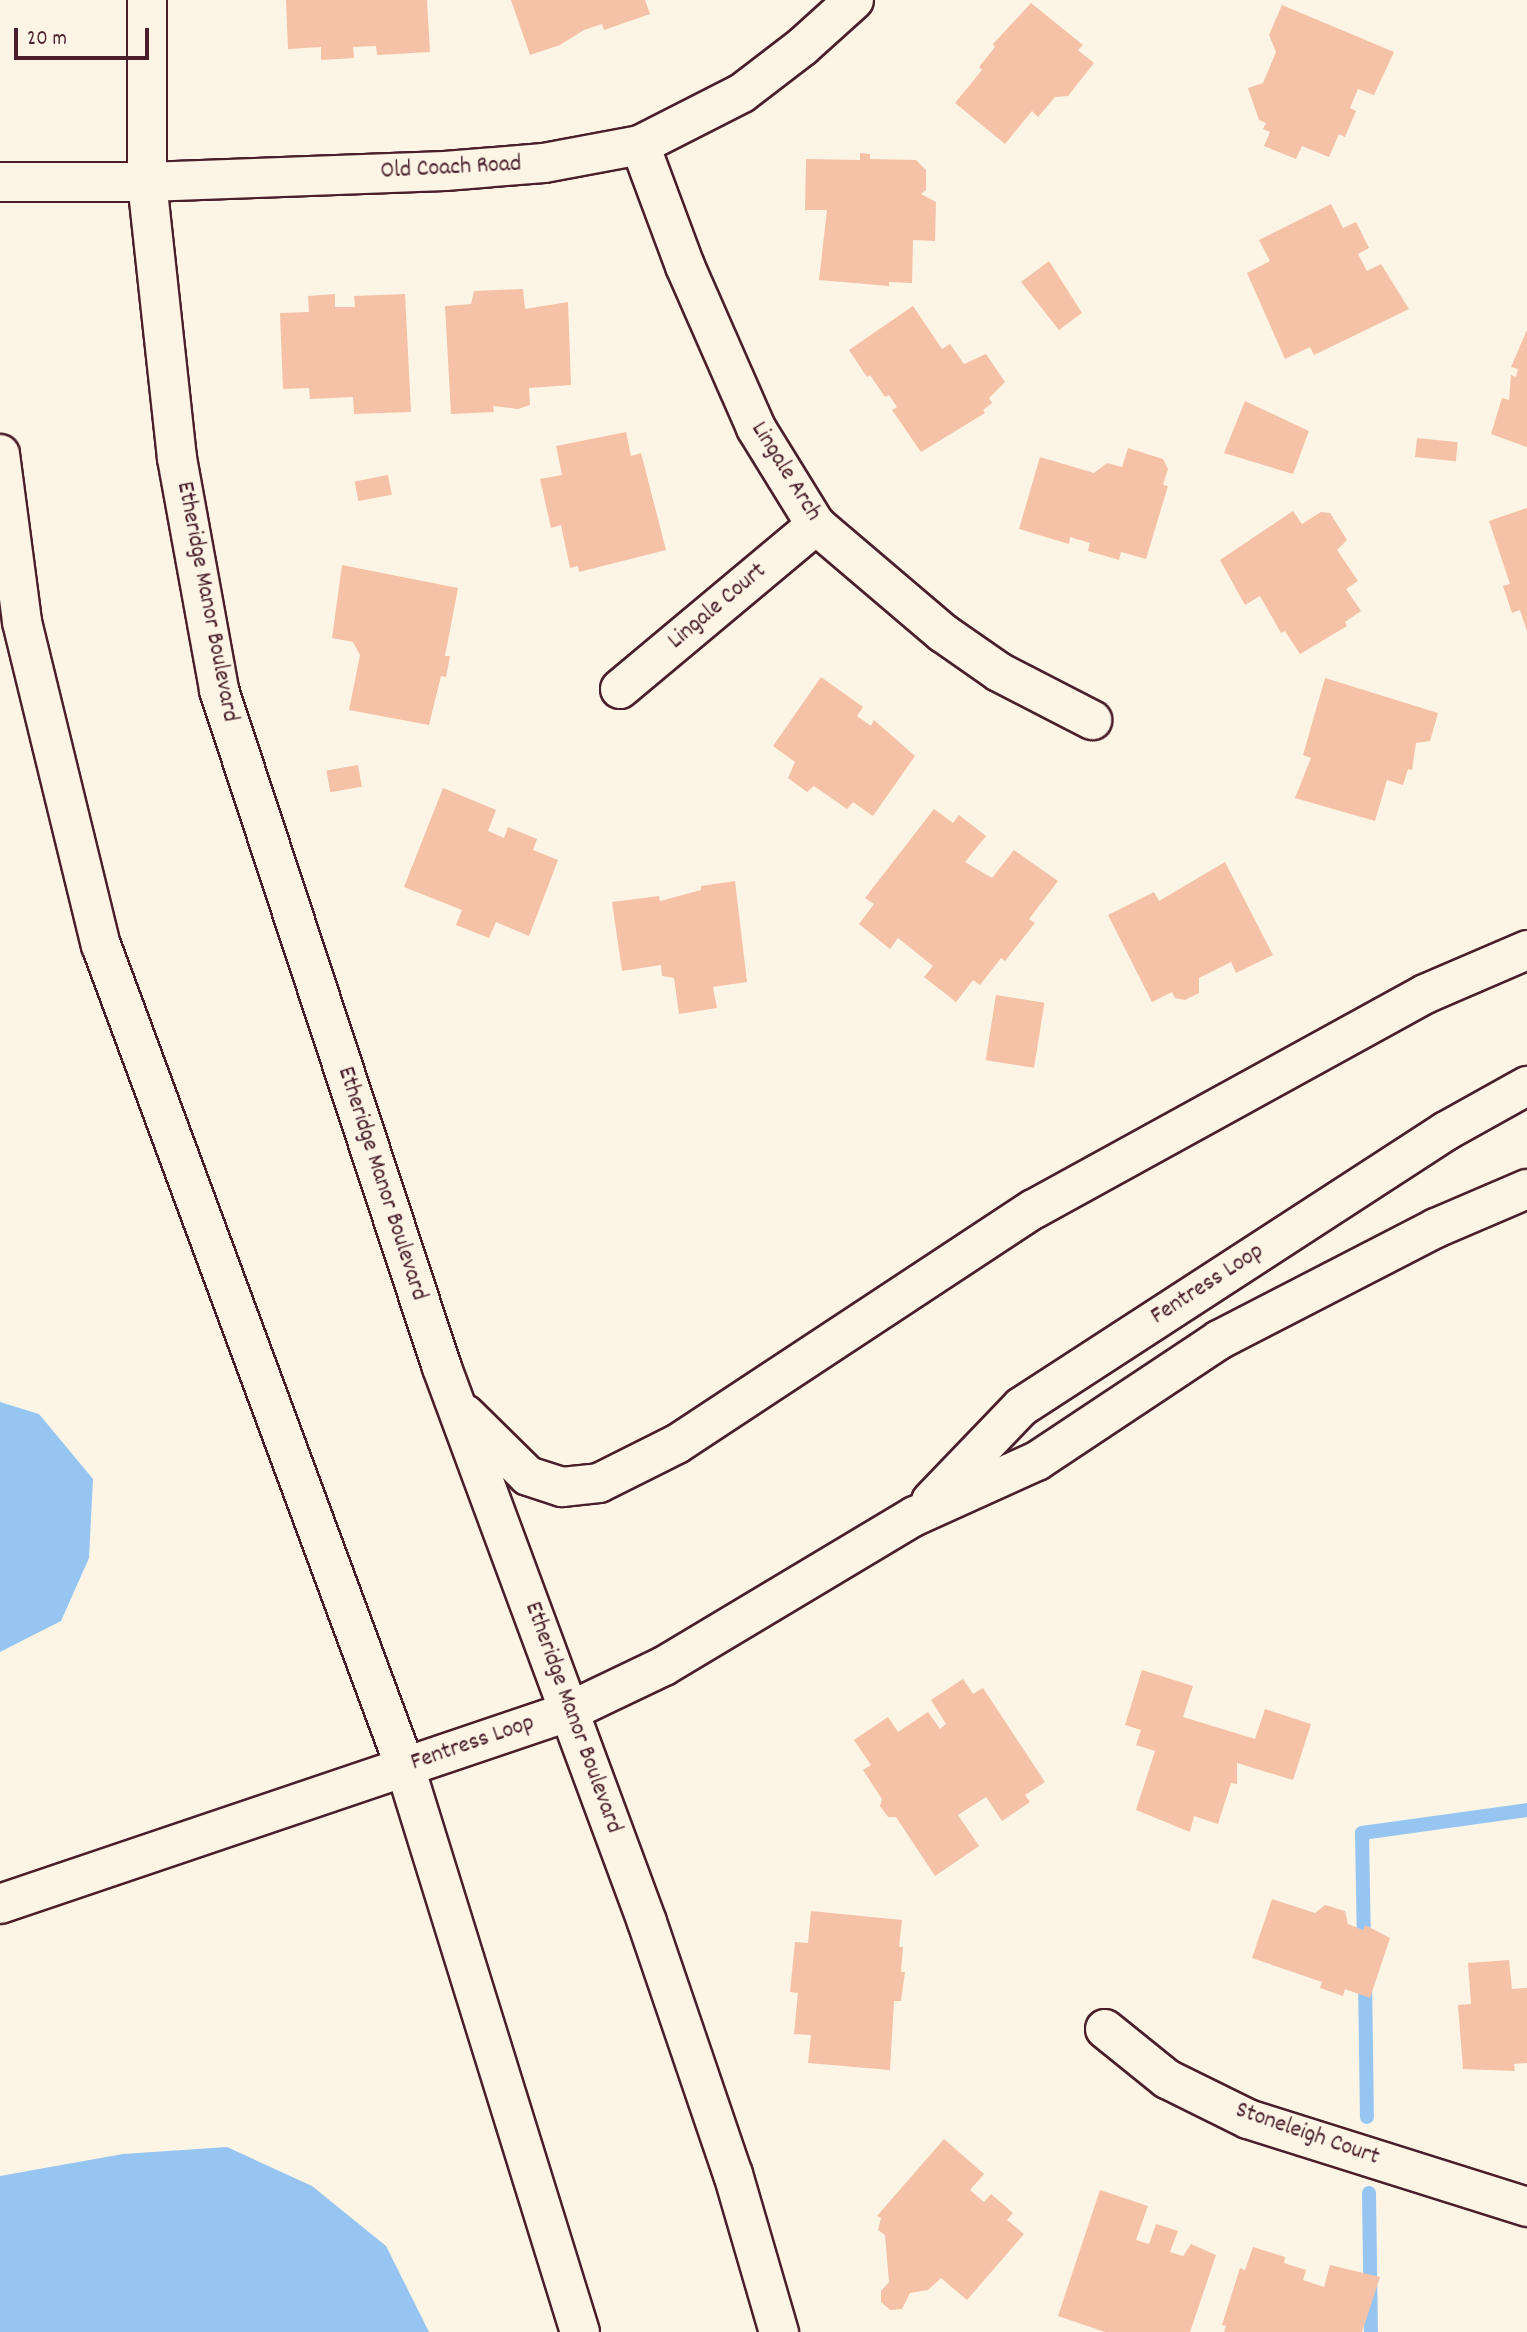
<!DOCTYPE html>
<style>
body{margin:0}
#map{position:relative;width:1527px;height:2332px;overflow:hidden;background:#fcf5e5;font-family:Dekko,sans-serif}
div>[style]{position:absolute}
.water>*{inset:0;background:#97c5f1}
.stream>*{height:14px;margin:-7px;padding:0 7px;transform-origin:7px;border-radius:7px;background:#97c5f1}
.building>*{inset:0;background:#f5c1a7;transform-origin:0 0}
.roads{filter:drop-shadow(2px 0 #4a1f2b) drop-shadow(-2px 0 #4a1f2b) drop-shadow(0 2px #4a1f2b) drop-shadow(0 -2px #4a1f2b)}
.street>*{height:38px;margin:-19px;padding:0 19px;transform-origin:19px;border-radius:19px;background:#fcf5e5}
.secondary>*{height:38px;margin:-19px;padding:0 19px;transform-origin:19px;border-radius:19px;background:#fcf5e5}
span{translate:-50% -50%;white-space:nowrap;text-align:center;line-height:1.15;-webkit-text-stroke:5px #fcf5e5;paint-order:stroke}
.street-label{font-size:24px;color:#4a1f2b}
.scale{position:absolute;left:14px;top:28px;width:135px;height:32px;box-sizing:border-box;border:4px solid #4a1f2b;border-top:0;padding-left:9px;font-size:21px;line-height:24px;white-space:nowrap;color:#4a1f2b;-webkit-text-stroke:5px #fcf5e5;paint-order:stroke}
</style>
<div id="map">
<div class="water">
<i style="clip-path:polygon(0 1402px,39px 1414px,93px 1479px,89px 1558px,61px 1621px,0 1652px)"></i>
<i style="clip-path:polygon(227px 2147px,312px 2186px,386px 2246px,429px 2332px,0 2332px,0 2176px,123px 2154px)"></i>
</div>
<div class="stream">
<i style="left:1364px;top:1947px;width:114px;rotate:-91deg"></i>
<i style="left:1362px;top:1833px;width:167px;rotate:-7.9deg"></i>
<i style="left:1365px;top:1978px;width:139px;rotate:89.2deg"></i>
<i style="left:1369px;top:2193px;width:139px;rotate:89.2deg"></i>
</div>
<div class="building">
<i style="clip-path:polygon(286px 0,427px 0,430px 52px,377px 55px,376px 46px,353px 47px,354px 58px,321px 60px,321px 47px,288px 49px)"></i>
<i style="clip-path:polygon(511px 0,645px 0,650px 14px,604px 30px,602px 24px,584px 30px,560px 45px,530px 55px)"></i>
<i style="clip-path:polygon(1031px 3px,1083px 45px,1078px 50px,1094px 63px,1068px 96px,1055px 97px,1038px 117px,1032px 111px,1005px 144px,955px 103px,982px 70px,979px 67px,995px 47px,993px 44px)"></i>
<i style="clip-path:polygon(1282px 5px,1394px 52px,1374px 95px,1358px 89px,1350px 108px,1356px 111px,1345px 137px,1339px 134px,1329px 157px,1302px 146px,1296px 159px,1264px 146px,1270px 132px,1263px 129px,1266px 123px,1259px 120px,1248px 88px,1263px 83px,1276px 52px,1269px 35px)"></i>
<i style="clip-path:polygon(860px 153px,870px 154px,870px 159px,916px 160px,926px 170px,926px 190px,921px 194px,936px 202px,935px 241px,913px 240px,912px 283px,889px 282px,889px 286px,819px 280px,827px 210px,805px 210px,806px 159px,860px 160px)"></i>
<i style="clip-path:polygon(1331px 204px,1343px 228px,1356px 222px,1369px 248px,1358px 254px,1367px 271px,1381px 264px,1409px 309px,1314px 355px,1310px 347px,1285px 359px,1247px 273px,1270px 261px,1259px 240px)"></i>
<i style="clip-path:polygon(1049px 261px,1082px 313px,1059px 330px,1021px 282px)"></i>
<i style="clip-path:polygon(523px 289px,525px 309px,568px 302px,571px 385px,529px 388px,530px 405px,518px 409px,493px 406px,494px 412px,451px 414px,445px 306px,471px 304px,474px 291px)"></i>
<i style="clip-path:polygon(335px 294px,335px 307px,355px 307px,354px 296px,405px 294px,411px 412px,354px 414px,353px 397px,310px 399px,309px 388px,283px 389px,280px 313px,309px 312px,308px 296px)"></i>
<i style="clip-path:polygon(913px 306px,942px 349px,950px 344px,964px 364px,986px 354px,1005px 382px,989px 398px,992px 403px,983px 410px,985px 413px,921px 452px,892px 410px,897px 407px,889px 395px,885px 397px,870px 375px,867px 377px,849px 350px)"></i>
<i style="clip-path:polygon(1527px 330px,1527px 447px,1491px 434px,1502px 398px,1509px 400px,1511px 375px,1516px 377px,1518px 369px,1511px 367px)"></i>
<i style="clip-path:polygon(1245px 401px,1309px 431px,1293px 474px,1224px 453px)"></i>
<i style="clip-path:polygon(626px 432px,631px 456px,641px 453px,666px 550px,579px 572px,578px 566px,570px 568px,561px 525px,551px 528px,540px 479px,562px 475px,556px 446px)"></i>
<i style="left:1417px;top:438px;width:41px;height:19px;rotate:6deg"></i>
<i style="clip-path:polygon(1128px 448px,1163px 459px,1168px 469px,1163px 485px,1168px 486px,1146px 559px,1121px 552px,1119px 560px,1088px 551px,1090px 543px,1070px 537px,1069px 544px,1019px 529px,1040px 457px,1094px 473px,1107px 463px,1122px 467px)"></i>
<i style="left:388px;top:475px;width:20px;height:34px;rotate:79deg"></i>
<i style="clip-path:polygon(1527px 508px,1527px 631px,1520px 610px,1512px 613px,1503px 586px,1510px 584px,1489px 521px)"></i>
<i style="clip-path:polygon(1293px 511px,1302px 524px,1321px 512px,1330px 513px,1347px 540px,1337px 550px,1358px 581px,1346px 589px,1361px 611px,1345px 622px,1347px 626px,1300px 654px,1285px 631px,1281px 633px,1260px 596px,1245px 605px,1220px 560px)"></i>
<i style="clip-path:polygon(342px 565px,458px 588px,445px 656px,450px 656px,446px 677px,441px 676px,429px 725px,349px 710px,360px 655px,353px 642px,332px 638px)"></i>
<i style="clip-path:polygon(821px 677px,863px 707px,857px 716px,871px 726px,874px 720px,915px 756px,873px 816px,853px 802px,847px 809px,814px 786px,807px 792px,788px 778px,795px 762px,773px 746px)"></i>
<i style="clip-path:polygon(1325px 678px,1438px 713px,1430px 741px,1416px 743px,1412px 770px,1408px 769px,1403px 785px,1387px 780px,1375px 821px,1295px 798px,1311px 758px,1303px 755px)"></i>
<i style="left:358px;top:765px;width:22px;height:32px;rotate:80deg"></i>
<i style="clip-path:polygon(443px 788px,496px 810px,488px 831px,504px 838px,508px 827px,537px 839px,533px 850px,558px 860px,529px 936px,496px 922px,489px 938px,456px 925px,462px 910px,404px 887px)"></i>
<i style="clip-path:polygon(934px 809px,953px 823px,959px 815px,986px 836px,965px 862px,992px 878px,1014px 850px,1058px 881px,1029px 919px,1035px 923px,1005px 961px,1001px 958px,980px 985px,973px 980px,956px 1002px,924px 977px,933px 966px,898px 938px,890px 949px,859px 924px,874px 904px,865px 898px)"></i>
<i style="clip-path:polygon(1225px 862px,1273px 955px,1236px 973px,1231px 962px,1199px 978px,1199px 993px,1185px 1000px,1175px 998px,1172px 992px,1152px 1002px,1108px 915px,1154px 892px,1159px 901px)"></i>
<i style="clip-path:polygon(735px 881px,747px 982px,713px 987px,717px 1008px,679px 1014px,674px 978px,662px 976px,661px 965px,622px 971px,612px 902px,659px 896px,660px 901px,701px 890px,701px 886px)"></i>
<i style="left:996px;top:995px;width:49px;height:66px;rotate:9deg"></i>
<i style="clip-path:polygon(1142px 1670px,1193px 1686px,1183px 1717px,1255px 1739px,1265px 1709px,1311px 1724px,1293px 1780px,1237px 1763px,1237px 1784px,1231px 1783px,1218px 1824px,1194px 1816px,1190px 1832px,1136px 1810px,1155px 1751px,1136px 1745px,1141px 1730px,1125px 1725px)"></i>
<i style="clip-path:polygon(963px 1679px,973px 1694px,983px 1688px,1045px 1782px,1025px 1795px,1030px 1802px,1002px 1821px,986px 1797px,958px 1815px,979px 1846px,935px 1876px,896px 1817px,888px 1817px,880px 1806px,882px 1799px,863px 1770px,871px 1765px,854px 1740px,888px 1717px,898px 1732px,928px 1712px,940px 1729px,946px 1724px,931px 1700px)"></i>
<i style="clip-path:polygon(1272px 1899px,1315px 1913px,1325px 1905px,1345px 1911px,1348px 1924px,1363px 1930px,1365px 1925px,1390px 1938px,1370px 1998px,1345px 1989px,1343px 1996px,1320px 1988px,1322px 1982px,1252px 1958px)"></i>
<i style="clip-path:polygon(811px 1911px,902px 1920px,899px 1947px,903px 1947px,901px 1972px,905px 1972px,901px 2001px,894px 2001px,890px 2070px,808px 2063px,811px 2035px,794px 2034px,798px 1993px,790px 1992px,795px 1942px,808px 1943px)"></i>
<i style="clip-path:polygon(1509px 1960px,1512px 1989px,1527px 1988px,1527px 2063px,1514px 2064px,1515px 2071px,1463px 2069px,1458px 2005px,1471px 2004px,1468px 1963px)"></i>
<i style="clip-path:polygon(944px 2139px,984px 2174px,970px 2190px,984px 2202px,991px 2194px,1013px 2213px,1007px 2220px,1024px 2234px,967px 2300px,941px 2278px,928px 2290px,910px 2293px,902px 2309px,890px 2310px,881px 2302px,881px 2291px,889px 2282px,885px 2235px,878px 2230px,881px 2218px,877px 2216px)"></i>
<i style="clip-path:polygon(1100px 2190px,1148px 2206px,1136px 2240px,1149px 2244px,1156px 2224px,1178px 2231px,1170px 2252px,1183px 2256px,1191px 2244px,1216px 2255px,1190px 2332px,1105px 2332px,1058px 2316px)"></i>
<i style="clip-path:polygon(1253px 2247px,1285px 2257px,1284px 2263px,1306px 2270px,1303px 2280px,1324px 2287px,1330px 2265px,1380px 2277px,1362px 2332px,1224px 2332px,1226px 2326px,1222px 2325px,1240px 2268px,1245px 2270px)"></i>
</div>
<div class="roads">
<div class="street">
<i style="left:640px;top:145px;width:129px;rotate:69.6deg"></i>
<i style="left:685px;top:266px;width:177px;rotate:66.3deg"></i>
<i style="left:756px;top:428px;width:114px;rotate:58.3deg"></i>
<i style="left:816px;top:525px;width:167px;rotate:40.4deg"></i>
<i style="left:943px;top:633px;width:68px;rotate:34.9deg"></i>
<i style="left:999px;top:672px;width:105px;rotate:27.3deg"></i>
<i style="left:0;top:182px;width:147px"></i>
<i style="left:147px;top:182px;width:298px;rotate:-2.1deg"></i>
<i style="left:445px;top:171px;width:99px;rotate:-4.6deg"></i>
<i style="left:544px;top:163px;width:98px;rotate:-10.6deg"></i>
<i style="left:640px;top:145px;width:114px;rotate:-27deg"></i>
<i style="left:742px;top:93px;width:76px;rotate:-37.5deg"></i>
<i style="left:802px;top:47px;width:70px;rotate:-42.1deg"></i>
<i style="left:620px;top:689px;width:256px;rotate:-39.9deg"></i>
<i style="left:0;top:1904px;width:428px;rotate:-18.7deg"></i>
<i style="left:1105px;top:2029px;width:80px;rotate:38.9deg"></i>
<i style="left:1167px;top:2079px;width:90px;rotate:26.3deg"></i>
<i style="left:1248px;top:2119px;width:293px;rotate:17.5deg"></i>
</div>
<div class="secondary">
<i style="left:147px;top:0;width:182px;rotate:90deg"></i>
<i style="left:147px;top:182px;width:278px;rotate:83.8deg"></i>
<i style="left:177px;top:458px;width:236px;rotate:79.7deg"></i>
<i style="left:219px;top:690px;width:711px;rotate:71.79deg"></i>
<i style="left:441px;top:1365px;width:594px;rotate:69.7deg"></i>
<i style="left:647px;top:1922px;width:266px;rotate:71.2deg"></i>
<i style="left:733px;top:2174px;width:165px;rotate:73.8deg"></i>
<i style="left:0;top:454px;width:169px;rotate:82.5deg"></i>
<i style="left:22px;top:622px;width:333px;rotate:76.3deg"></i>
<i style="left:101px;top:945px;width:876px;rotate:69.7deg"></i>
<i style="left:405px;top:1767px;width:591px;rotate:72.79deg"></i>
<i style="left:465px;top:1414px;width:88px;rotate:44.5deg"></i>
<i style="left:528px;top:1476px;width:36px;rotate:18deg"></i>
<i style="left:562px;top:1487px;width:37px;rotate:-6deg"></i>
<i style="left:599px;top:1483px;width:87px;rotate:-26.6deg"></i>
<i style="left:677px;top:1444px;width:427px;rotate:-33.4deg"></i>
<i style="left:1034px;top:1209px;width:446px;rotate:-28.8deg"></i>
<i style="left:1425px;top:994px;width:111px;rotate:-23.3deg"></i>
<i style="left:931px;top:1501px;width:130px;rotate:-46.2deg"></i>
<i style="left:1021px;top:1407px;width:507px;rotate:-33deg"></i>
<i style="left:1446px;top:1131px;width:93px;rotate:-29.1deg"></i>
<i style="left:405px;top:1767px;width:174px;rotate:-18.7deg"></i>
<i style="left:570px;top:1711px;width:104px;rotate:-25.6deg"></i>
<i style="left:664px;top:1666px;width:292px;rotate:-30.9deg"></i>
<i style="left:915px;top:1516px;width:134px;rotate:-24.3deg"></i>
<i style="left:1037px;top:1461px;width:219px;rotate:-33.6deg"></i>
<i style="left:1219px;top:1340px;width:244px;rotate:-27.3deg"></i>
<i style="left:1436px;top:1228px;width:99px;rotate:-23.2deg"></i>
</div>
</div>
<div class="street-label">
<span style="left:451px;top:169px;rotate:-3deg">Old Coach Road</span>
<span style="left:785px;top:472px;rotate:58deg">Lingale Arch</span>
<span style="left:206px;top:602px;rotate:79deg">Etheridge Manor Boulevard</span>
<span style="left:718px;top:607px;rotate:-40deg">Lingale Court</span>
<span style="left:381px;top:1184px;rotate:72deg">Etheridge Manor Boulevard</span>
<span style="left:1208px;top:1285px;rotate:-33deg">Fentress Loop</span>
<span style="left:572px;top:1718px;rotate:70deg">Etheridge Manor Boulevard</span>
<span style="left:473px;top:1744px;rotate:-19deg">Fentress Loop</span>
<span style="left:1307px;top:2135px;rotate:19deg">Stoneleigh Court</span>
</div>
<div class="scale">20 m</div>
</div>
